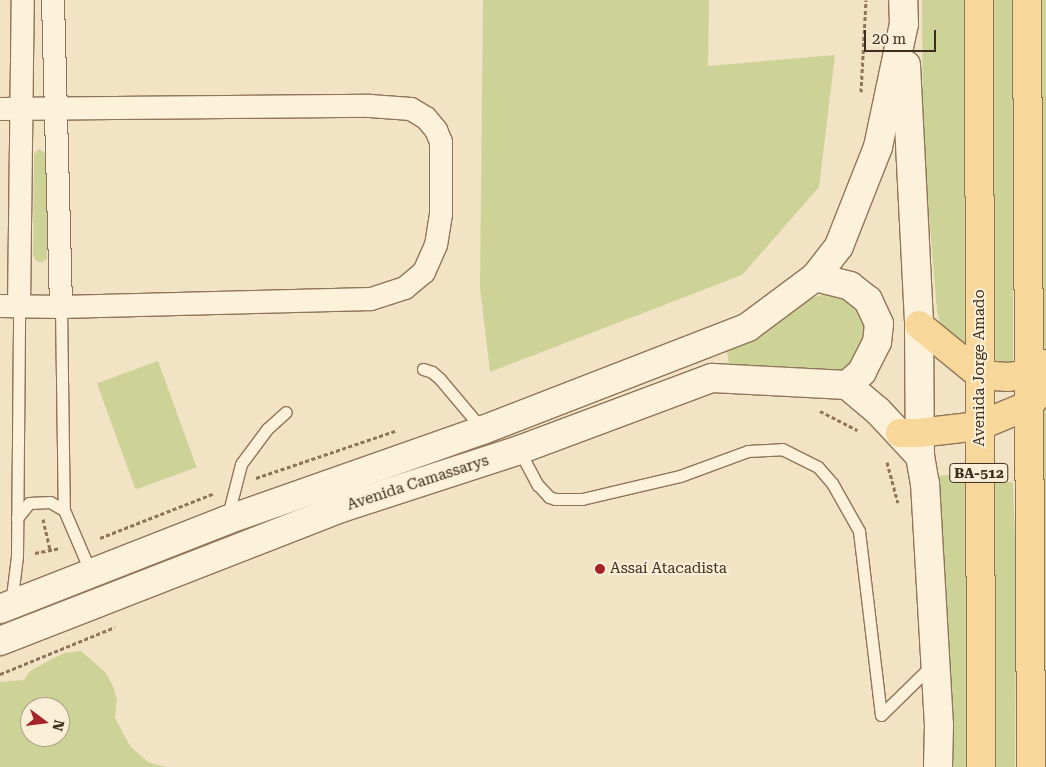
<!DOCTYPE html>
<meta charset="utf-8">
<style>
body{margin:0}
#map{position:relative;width:1046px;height:767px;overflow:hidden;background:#f2e3c5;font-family:"Roboto Serif",serif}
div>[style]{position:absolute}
.green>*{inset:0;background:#cdd297;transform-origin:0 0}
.path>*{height:3px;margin-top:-1.5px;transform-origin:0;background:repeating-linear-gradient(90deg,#907459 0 4px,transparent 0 6.5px)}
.roads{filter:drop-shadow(1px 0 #907459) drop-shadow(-1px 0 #907459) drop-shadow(0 1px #907459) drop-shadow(0 -1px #907459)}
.service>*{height:11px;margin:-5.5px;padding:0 5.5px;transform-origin:5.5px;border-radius:5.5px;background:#fcf1da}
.minor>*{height:22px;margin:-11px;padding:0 11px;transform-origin:11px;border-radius:11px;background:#fcf1da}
.tertiary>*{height:28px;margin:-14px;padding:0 14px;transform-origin:14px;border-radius:14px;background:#fcf1da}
.primary>*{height:28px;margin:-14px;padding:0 14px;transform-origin:14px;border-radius:14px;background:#f8d89a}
.dots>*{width:14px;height:14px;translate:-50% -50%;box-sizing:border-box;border:2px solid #f9eed6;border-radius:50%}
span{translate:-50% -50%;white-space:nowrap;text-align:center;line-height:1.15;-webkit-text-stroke:4px #f9eed6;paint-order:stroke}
.shield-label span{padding:1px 4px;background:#f9eed6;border:1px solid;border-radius:4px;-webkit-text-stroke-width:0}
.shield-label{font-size:14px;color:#3e2d1e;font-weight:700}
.street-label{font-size:15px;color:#3e2d1e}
.poi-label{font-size:15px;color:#3e2d1e}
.left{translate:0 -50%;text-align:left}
.north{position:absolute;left:20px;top:697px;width:50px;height:50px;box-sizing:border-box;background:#f9eed6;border:1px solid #aea18c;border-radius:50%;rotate:105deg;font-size:14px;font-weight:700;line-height:20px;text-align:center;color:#3e2d1e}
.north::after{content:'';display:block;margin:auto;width:18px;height:22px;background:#a42328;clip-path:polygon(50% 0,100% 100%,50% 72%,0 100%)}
.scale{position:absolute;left:864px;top:30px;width:72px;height:22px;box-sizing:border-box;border:2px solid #3e2d1e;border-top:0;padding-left:6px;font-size:15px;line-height:18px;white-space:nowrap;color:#3e2d1e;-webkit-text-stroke:4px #f9eed6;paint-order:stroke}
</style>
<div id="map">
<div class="green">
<i style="clip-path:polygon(483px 0,709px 0,708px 66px,835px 55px,819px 187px,742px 275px,490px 372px,480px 287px)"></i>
<i style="clip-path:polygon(922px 0,966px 0,966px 349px,943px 333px,937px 311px,923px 140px)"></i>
<i style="left:993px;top:0;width:20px;height:367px"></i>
<i style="clip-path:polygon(1038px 0,1046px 0,1046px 767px,1041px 767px)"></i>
<i style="clip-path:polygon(39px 149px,44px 152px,47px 158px,47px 259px,42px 262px,36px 261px,33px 255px,34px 154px)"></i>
<i style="clip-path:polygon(832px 292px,853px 300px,867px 317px,869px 340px,857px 359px,838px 373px,729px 364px,727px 351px,812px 298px)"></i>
<i style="left:158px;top:361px;width:113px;height:65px;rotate:70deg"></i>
<i style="clip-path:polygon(968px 473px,968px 767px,950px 767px,938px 476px)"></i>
<i style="clip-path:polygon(1013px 482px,1016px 570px,1015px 767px,993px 767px,995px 483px)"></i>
<i style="clip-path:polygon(evenodd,81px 651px,105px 672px,113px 686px,117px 700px,115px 718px,130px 746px,148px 762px,165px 767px,0 767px,0 682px,24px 680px,30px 671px,50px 660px,64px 653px,81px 651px,30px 707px,60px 707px,60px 737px,30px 737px,30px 707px)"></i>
</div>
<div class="path">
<i style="left:861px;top:92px;width:92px;rotate:-86.9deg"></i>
<i style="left:820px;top:411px;width:42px;rotate:27.2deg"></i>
<i style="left:887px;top:462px;width:42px;rotate:75deg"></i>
<i style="left:256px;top:478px;width:147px;rotate:-18.7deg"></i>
<i style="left:43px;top:519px;width:32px;rotate:77deg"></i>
<i style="left:100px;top:538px;width:123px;rotate:-21.4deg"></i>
<i style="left:35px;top:553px;width:26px;rotate:-11deg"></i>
<i style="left:0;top:674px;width:124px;rotate:-22.2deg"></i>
</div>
<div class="roads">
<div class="service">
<i style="left:61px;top:307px;width:203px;rotate:89.2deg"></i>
<i style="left:64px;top:510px;width:69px;rotate:66.8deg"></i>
<i style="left:423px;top:369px;width:9px;rotate:18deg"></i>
<i style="left:432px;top:372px;width:11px;rotate:41deg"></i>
<i style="left:440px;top:379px;width:67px;rotate:49.9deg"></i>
<i style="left:519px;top:450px;width:40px;rotate:62deg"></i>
<i style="left:538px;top:485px;width:16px;rotate:47deg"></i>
<i style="left:549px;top:497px;width:6px;rotate:18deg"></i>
<i style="left:555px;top:499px;width:27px"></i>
<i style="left:582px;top:499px;width:101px;rotate:-13.2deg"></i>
<i style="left:680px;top:476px;width:72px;rotate:-20.2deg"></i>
<i style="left:748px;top:451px;width:34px;rotate:-3deg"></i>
<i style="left:782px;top:449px;width:40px;rotate:26.6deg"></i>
<i style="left:818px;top:467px;width:21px;rotate:49deg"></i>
<i style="left:832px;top:483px;width:55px;rotate:60.6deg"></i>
<i style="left:859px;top:531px;width:185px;rotate:83.2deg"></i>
<i style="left:17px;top:518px;width:19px;rotate:-51deg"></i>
<i style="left:29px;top:503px;width:21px;rotate:-3deg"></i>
<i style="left:50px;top:502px;width:16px;rotate:30deg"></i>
<i style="left:227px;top:519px;width:57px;rotate:-75.7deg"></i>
<i style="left:241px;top:464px;width:44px;rotate:-53.4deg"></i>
<i style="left:267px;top:429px;width:25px;rotate:-42deg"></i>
<i style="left:11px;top:605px;width:49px;rotate:-83deg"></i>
<i style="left:17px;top:556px;width:249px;rotate:-89.5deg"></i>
<i style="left:881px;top:715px;width:73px;rotate:-44.4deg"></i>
</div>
<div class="minor">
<i style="left:53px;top:0;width:307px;rotate:88.5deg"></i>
<i style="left:0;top:109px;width:370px;rotate:-0.5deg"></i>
<i style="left:370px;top:106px;width:41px;rotate:4.2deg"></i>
<i style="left:411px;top:109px;width:17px;rotate:31deg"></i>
<i style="left:426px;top:118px;width:16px;rotate:50deg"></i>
<i style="left:436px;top:130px;width:13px;rotate:67deg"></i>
<i style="left:441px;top:142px;width:72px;rotate:90deg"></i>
<i style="left:441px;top:214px;width:31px;rotate:99deg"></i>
<i style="left:436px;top:245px;width:30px;rotate:114deg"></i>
<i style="left:424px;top:272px;width:25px;rotate:140deg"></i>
<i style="left:405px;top:288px;width:36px;rotate:162deg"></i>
<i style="left:371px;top:299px;width:310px;rotate:178.5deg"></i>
<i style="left:61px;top:307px;width:61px;rotate:-179.1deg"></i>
<i style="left:19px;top:307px;width:307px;rotate:-89.3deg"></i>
</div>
<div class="tertiary">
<i style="left:906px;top:65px;width:260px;rotate:87.1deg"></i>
<i style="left:919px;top:325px;width:131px;rotate:89.6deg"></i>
<i style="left:815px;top:277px;width:36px;rotate:14deg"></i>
<i style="left:850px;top:286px;width:23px;rotate:38deg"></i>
<i style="left:868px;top:300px;width:26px;rotate:65deg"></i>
<i style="left:879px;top:324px;width:18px;rotate:96deg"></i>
<i style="left:877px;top:342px;width:34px;rotate:117deg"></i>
<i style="left:862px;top:372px;width:20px;rotate:139deg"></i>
<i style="left:847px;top:385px;width:40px;rotate:40deg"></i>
<i style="left:878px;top:411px;width:62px;rotate:47deg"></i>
<i style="left:920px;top:456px;width:27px;rotate:80deg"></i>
<i style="left:925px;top:483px;width:242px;rotate:86.7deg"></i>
<i style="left:939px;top:725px;width:42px;rotate:91.4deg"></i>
<i style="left:0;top:609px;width:244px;rotate:-21.4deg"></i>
<i style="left:227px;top:520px;width:271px;rotate:-19.4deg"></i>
<i style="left:483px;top:430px;width:284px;rotate:-21.2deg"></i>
<i style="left:748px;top:327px;width:84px;rotate:-36.7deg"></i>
<i style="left:815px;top:277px;width:39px;rotate:-52deg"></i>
<i style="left:839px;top:246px;width:106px;rotate:-68.5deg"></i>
<i style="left:878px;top:147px;width:126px;rotate:-78.1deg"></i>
<i style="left:904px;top:24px;width:24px;rotate:-92deg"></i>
<i style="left:0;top:641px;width:366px;rotate:-21.3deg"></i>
<i style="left:341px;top:508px;width:187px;rotate:-18deg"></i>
<i style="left:519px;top:450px;width:206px;rotate:-20.5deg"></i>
<i style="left:712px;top:378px;width:135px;rotate:3deg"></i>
</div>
<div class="primary">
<i style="left:979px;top:0;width:767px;rotate:89.85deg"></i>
<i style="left:1027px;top:0;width:767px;rotate:89.7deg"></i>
<i style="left:919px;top:325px;width:79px;rotate:39.3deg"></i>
<i style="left:980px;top:375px;width:28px;rotate:4deg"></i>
<i style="left:1008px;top:377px;width:21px;rotate:-8deg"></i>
<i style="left:1029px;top:374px;width:18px;rotate:-34deg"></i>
<i style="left:900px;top:433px;width:19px"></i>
<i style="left:919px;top:433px;width:60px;rotate:-6.7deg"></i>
<i style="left:979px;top:426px;width:54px;rotate:-22.8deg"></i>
<i style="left:1029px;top:405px;width:17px;rotate:-50deg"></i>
</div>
</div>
<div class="dots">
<i style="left:600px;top:569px;background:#a42328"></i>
</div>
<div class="shield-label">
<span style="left:979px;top:473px">BA-512</span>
</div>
<div class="street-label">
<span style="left:980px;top:368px;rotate:-90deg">Avenida Jorge Amado</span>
<span style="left:418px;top:483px;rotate:-18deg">Avenida Camassarys</span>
</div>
<div class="poi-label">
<span class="left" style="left:610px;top:569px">Assaí Atacadista</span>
</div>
<div class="north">N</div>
<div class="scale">20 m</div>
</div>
